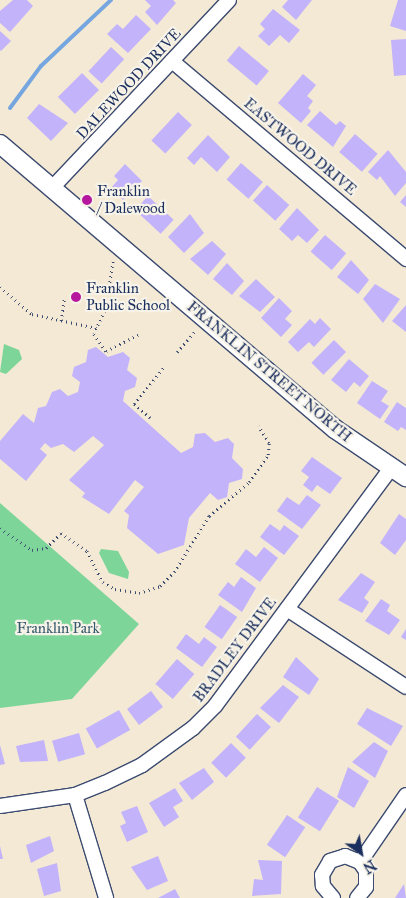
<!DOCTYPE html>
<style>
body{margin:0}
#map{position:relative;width:406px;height:898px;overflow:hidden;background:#f4e9d4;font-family:"IM FELL Great Primer",serif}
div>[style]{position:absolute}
.green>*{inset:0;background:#7ed59a}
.stream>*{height:4px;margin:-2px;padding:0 2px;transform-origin:2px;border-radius:2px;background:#76a6e0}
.building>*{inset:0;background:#c3b3fb;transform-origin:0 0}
.path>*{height:2.5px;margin-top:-1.25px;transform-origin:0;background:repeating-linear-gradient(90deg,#3c4b70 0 1px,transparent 0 5px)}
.roads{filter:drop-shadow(1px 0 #3c4b70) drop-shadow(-1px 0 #3c4b70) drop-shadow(0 1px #3c4b70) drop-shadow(0 -1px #3c4b70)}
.minor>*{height:14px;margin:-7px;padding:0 7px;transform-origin:7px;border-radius:7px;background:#fff}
.tertiary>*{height:18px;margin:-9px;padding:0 9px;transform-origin:9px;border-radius:9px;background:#fff}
.dots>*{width:14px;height:14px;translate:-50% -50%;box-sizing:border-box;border:2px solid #f7f3e8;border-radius:50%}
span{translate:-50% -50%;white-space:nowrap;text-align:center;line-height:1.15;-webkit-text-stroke:4.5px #f7f3e8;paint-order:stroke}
.street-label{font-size:15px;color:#1b2f5e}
.poi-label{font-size:15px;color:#1b2f5e}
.left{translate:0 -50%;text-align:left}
.park-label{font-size:15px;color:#34586d}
.north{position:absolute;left:336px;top:828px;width:50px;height:50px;-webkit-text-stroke:4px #f7f3e8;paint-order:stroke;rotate:148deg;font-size:14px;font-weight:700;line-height:20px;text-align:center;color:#1b2f5e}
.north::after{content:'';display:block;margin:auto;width:18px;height:22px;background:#1b2f5e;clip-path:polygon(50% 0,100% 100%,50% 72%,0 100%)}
</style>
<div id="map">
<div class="green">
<i style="clip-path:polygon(4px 344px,19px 350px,22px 359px,6px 374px,0 372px)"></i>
<i style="clip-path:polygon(0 503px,139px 624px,72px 699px,0 708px)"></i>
<i style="clip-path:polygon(101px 549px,118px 551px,129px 572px,128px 579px,109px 573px,99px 553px)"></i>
</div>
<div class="stream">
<i style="left:10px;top:108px;width:52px;rotate:-53.6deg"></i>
<i style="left:41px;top:66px;width:96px;rotate:-43.3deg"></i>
</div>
<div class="building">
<i style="clip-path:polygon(13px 0,27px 0,33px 6px,10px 32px,0 23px,0 11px)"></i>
<i style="clip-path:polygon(145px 0,173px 0,176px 3px,157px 25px,145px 12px,151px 6px)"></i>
<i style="clip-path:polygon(288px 0,312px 0,296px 20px,282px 7px)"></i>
<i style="clip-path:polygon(398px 0,406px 0,406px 31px,390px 26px)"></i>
<i style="clip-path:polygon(273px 9px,300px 30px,289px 43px,280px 35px,269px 46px,258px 36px,265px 29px,260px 24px)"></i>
<i style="clip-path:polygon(136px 15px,151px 29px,128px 53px,107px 34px,117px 24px,123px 29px)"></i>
<i style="clip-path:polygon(0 31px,11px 41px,1px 51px,0 50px)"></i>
<i style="clip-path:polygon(406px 39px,406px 75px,394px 76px,391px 40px)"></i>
<i style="left:239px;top:46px;width:39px;height:19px;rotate:40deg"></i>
<i style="left:111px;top:47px;width:18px;height:33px;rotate:43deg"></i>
<i style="left:82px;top:73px;width:24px;height:34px;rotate:45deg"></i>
<i style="clip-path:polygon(303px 74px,316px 85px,307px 96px,313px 101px,308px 108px,311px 111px,301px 123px,278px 103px)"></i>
<i style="clip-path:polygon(39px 104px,68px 123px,51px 141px,27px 118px)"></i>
<i style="clip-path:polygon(320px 111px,336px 125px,340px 121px,346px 126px,333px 147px,307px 125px)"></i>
<i style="left:178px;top:112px;width:19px;height:39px;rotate:43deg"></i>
<i style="left:355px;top:134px;width:30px;height:24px;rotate:41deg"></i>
<i style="clip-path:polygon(208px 135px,230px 157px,217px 172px,201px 157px,194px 165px,187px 158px)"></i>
<i style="clip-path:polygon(388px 150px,406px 172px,406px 183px,395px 196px,380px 176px,377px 180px,368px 172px)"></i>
<i style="left:241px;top:163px;width:29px;height:22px;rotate:41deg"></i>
<i style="clip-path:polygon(125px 164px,142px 181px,123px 200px,111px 188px,118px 180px,114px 176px)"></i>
<i style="left:267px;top:185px;width:30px;height:21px;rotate:42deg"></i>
<i style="clip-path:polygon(406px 195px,406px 207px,400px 202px)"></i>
<i style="left:148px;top:196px;width:35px;height:19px;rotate:43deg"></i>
<i style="clip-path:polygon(297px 208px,319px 230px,307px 243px,298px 235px,292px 241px,279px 229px)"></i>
<i style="clip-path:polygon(190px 214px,204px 233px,184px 253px,168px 237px)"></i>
<i style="left:325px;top:235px;width:28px;height:22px;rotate:41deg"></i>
<i style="clip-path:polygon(212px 241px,226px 254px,208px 275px,190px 259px)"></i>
<i style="clip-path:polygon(351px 260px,369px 280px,358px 294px,337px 277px)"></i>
<i style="clip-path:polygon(227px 263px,244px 281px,232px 295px,213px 279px)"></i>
<i style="clip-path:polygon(256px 279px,275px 297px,260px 312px,239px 296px)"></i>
<i style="clip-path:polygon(375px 284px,400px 299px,383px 323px,363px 299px)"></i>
<i style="clip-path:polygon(279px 298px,292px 311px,285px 319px,292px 325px,281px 337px,261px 318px)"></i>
<i style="clip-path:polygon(406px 305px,406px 332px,392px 321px)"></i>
<i style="clip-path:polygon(320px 318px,331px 329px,314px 347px,309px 342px,298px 352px,288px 342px,310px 319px,315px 324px)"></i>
<i style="left:334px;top:340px;width:17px;height:32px;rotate:45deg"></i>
<i style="clip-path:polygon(96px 347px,108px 357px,123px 352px,130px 358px,127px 370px,137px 378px,135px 387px,125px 391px,123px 401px,181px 453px,193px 447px,195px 434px,205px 433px,215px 442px,228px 438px,234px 444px,232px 458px,243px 469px,242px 479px,229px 483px,227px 497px,218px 500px,210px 493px,189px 518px,184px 545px,158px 554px,127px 528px,129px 515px,124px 511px,144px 487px,135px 480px,109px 514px,82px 497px,85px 493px,69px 480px,104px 445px,93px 436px,74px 452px,63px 444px,51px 448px,45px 443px,40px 449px,47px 455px,26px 481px,0 459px,0 441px,23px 414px,34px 423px,38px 408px,46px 406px,52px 392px,60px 389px,68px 396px,78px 392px,80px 382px,72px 376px,74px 367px,86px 362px,88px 350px)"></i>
<i style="clip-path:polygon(349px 359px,369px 376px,360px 387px,354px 382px,346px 392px,331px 380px)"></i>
<i style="clip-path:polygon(372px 381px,388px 391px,381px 401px,389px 406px,380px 419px,357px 403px)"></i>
<i style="clip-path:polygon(397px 402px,406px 408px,406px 430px,401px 427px,398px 431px,384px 422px)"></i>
<i style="clip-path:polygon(312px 457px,342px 478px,330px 494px,317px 485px,312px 492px,303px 485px,309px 477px,301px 471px)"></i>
<i style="clip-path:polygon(307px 495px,321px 505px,302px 529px,277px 511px,287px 497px,299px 505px)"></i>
<i style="clip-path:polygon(399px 514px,406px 519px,406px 540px,395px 555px,380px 543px)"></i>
<i style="clip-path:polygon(270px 524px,280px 531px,284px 525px,299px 536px,284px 555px,260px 537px)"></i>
<i style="clip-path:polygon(264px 547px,278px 558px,260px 582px,235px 564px,246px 549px,256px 557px)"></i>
<i style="clip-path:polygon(361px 573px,375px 582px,364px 598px,369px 602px,362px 613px,338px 600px)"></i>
<i style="clip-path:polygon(241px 577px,256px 588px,242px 612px,218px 595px,228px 582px,234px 587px)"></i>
<i style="clip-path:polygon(381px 599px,390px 605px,387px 611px,400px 620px,389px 635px,365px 621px)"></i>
<i style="left:220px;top:605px;width:21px;height:27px;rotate:35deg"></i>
<i style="clip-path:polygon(406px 629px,406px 640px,401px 637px)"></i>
<i style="clip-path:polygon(186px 634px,199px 644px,204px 637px,217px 647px,202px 667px,176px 648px)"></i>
<i style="clip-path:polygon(296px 657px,319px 679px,309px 695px,283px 677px)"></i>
<i style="left:177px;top:659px;width:23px;height:33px;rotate:41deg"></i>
<i style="clip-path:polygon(283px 685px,299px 697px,279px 723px,260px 708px)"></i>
<i style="left:151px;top:691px;width:20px;height:30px;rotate:53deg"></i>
<i style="clip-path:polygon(367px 708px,403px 726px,391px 746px,357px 724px)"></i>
<i style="left:119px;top:710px;width:23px;height:38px;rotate:61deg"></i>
<i style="left:257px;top:714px;width:19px;height:31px;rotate:43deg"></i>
<i style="left:79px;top:733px;width:22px;height:28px;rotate:74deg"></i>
<i style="clip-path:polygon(44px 740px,48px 761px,20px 762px,16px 746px)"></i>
<i style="clip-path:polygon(374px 742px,388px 751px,375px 778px,352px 762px)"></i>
<i style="left:231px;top:743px;width:21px;height:28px;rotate:45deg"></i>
<i style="clip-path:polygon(0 745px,5px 764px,0 765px)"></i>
<i style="clip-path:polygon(348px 767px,369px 781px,354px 808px,337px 797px)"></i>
<i style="clip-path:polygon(204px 768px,214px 782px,192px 800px,179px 783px)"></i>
<i style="left:317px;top:787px;width:26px;height:36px;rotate:32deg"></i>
<i style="clip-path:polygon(175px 788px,183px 801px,173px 807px,179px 817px,164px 827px,149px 803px)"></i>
<i style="clip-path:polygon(137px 806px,148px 832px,127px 842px,120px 826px,126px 823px,121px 812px)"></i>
<i style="left:287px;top:815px;width:22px;height:36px;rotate:34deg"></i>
<i style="clip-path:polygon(50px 836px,54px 851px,31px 863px,26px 845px)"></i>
<i style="clip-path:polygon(0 846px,3px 859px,0 859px)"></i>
<i style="clip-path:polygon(158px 856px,168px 881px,147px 890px,131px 867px)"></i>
<i style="clip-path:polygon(258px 860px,282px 861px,281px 894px,252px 896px,254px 879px,263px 880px)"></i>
<i style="clip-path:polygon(57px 863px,61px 891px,44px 896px,37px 869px)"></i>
<i style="clip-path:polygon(404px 884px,406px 898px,395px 898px)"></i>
<i style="clip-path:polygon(175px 889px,180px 898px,158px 898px)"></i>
</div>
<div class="path">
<i style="left:0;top:287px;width:42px;rotate:40.2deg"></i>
<i style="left:32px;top:314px;width:66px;rotate:12.2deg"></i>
<i style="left:108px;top:292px;width:31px;rotate:-81deg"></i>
<i style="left:105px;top:311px;width:25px;rotate:116deg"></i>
<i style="left:94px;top:334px;width:21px;rotate:55deg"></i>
<i style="left:106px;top:351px;width:36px;rotate:-27deg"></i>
<i style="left:61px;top:321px;width:22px;rotate:-82deg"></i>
<i style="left:177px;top:352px;width:28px;rotate:-49deg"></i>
<i style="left:150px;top:418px;width:21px;rotate:-139deg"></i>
<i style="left:134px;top:404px;width:48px;rotate:-51deg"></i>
<i style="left:0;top:528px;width:39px;rotate:35deg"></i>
<i style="left:32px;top:550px;width:14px;rotate:-8deg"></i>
<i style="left:46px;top:548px;width:21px;rotate:-45deg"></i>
<i style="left:61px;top:533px;width:32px;rotate:35deg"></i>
<i style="left:87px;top:551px;width:35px;rotate:63deg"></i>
<i style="left:103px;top:582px;width:14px;rotate:30deg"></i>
<i style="left:115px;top:589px;width:24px;rotate:9deg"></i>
<i style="left:139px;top:593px;width:22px;rotate:-18deg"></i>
<i style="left:160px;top:586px;width:20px;rotate:-45deg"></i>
<i style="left:174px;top:572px;width:66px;rotate:-58deg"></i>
<i style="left:209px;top:516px;width:52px;rotate:-40.4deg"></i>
<i style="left:249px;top:482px;width:33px;rotate:-55deg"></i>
<i style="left:268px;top:455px;width:12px;rotate:-85deg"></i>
<i style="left:269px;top:443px;width:20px;rotate:-123deg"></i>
</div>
<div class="roads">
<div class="minor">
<i style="left:172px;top:61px;width:307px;rotate:40.2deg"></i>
<i style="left:52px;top:188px;width:258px;rotate:-46.7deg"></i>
<i style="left:287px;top:609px;width:142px;rotate:33.2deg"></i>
<i style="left:75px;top:795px;width:108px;rotate:73.2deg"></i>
<i style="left:0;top:806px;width:76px;rotate:-8.3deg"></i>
<i style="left:75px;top:795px;width:32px;rotate:-22deg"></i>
<i style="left:105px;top:783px;width:41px;rotate:-25.9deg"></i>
<i style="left:142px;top:765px;width:63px;rotate:-36deg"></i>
<i style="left:193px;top:728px;width:31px;rotate:-45deg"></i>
<i style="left:215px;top:706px;width:297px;rotate:-53.5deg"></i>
<i style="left:360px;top:862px;width:81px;rotate:-55.5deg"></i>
<i style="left:333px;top:898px;width:16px;rotate:-130deg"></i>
<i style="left:323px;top:886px;width:11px;rotate:-95deg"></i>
<i style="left:322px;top:875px;width:16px;rotate:-60deg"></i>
<i style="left:330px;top:861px;width:16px;rotate:-18deg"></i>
<i style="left:345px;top:856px;width:16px;rotate:22deg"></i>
<i style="left:360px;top:862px;width:11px;rotate:56deg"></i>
<i style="left:366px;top:871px;width:16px;rotate:90deg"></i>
<i style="left:366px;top:887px;width:14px;rotate:129deg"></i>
</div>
<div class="tertiary">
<i style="left:0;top:144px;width:440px;rotate:40.4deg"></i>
<i style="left:335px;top:429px;width:86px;rotate:34.1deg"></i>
</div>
</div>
<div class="dots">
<i style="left:87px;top:200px;background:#b5179e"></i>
<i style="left:76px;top:297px;background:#b5179e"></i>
</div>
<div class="street-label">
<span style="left:129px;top:84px;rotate:-47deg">DALEWOOD DRIVE</span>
<span style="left:300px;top:147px;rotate:40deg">EASTWOOD DRIVE</span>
<span style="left:269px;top:372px;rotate:40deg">FRANKLIN STREET NORTH</span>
<span style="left:235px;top:650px;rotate:-53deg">BRADLEY DRIVE</span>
</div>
<div class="poi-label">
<span class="left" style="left:97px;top:200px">Franklin<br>/ Dalewood</span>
<span class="left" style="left:86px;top:297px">Franklin<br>Public School</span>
</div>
<div class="park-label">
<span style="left:58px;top:629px">Franklin Park</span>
</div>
<div class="north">N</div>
</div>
